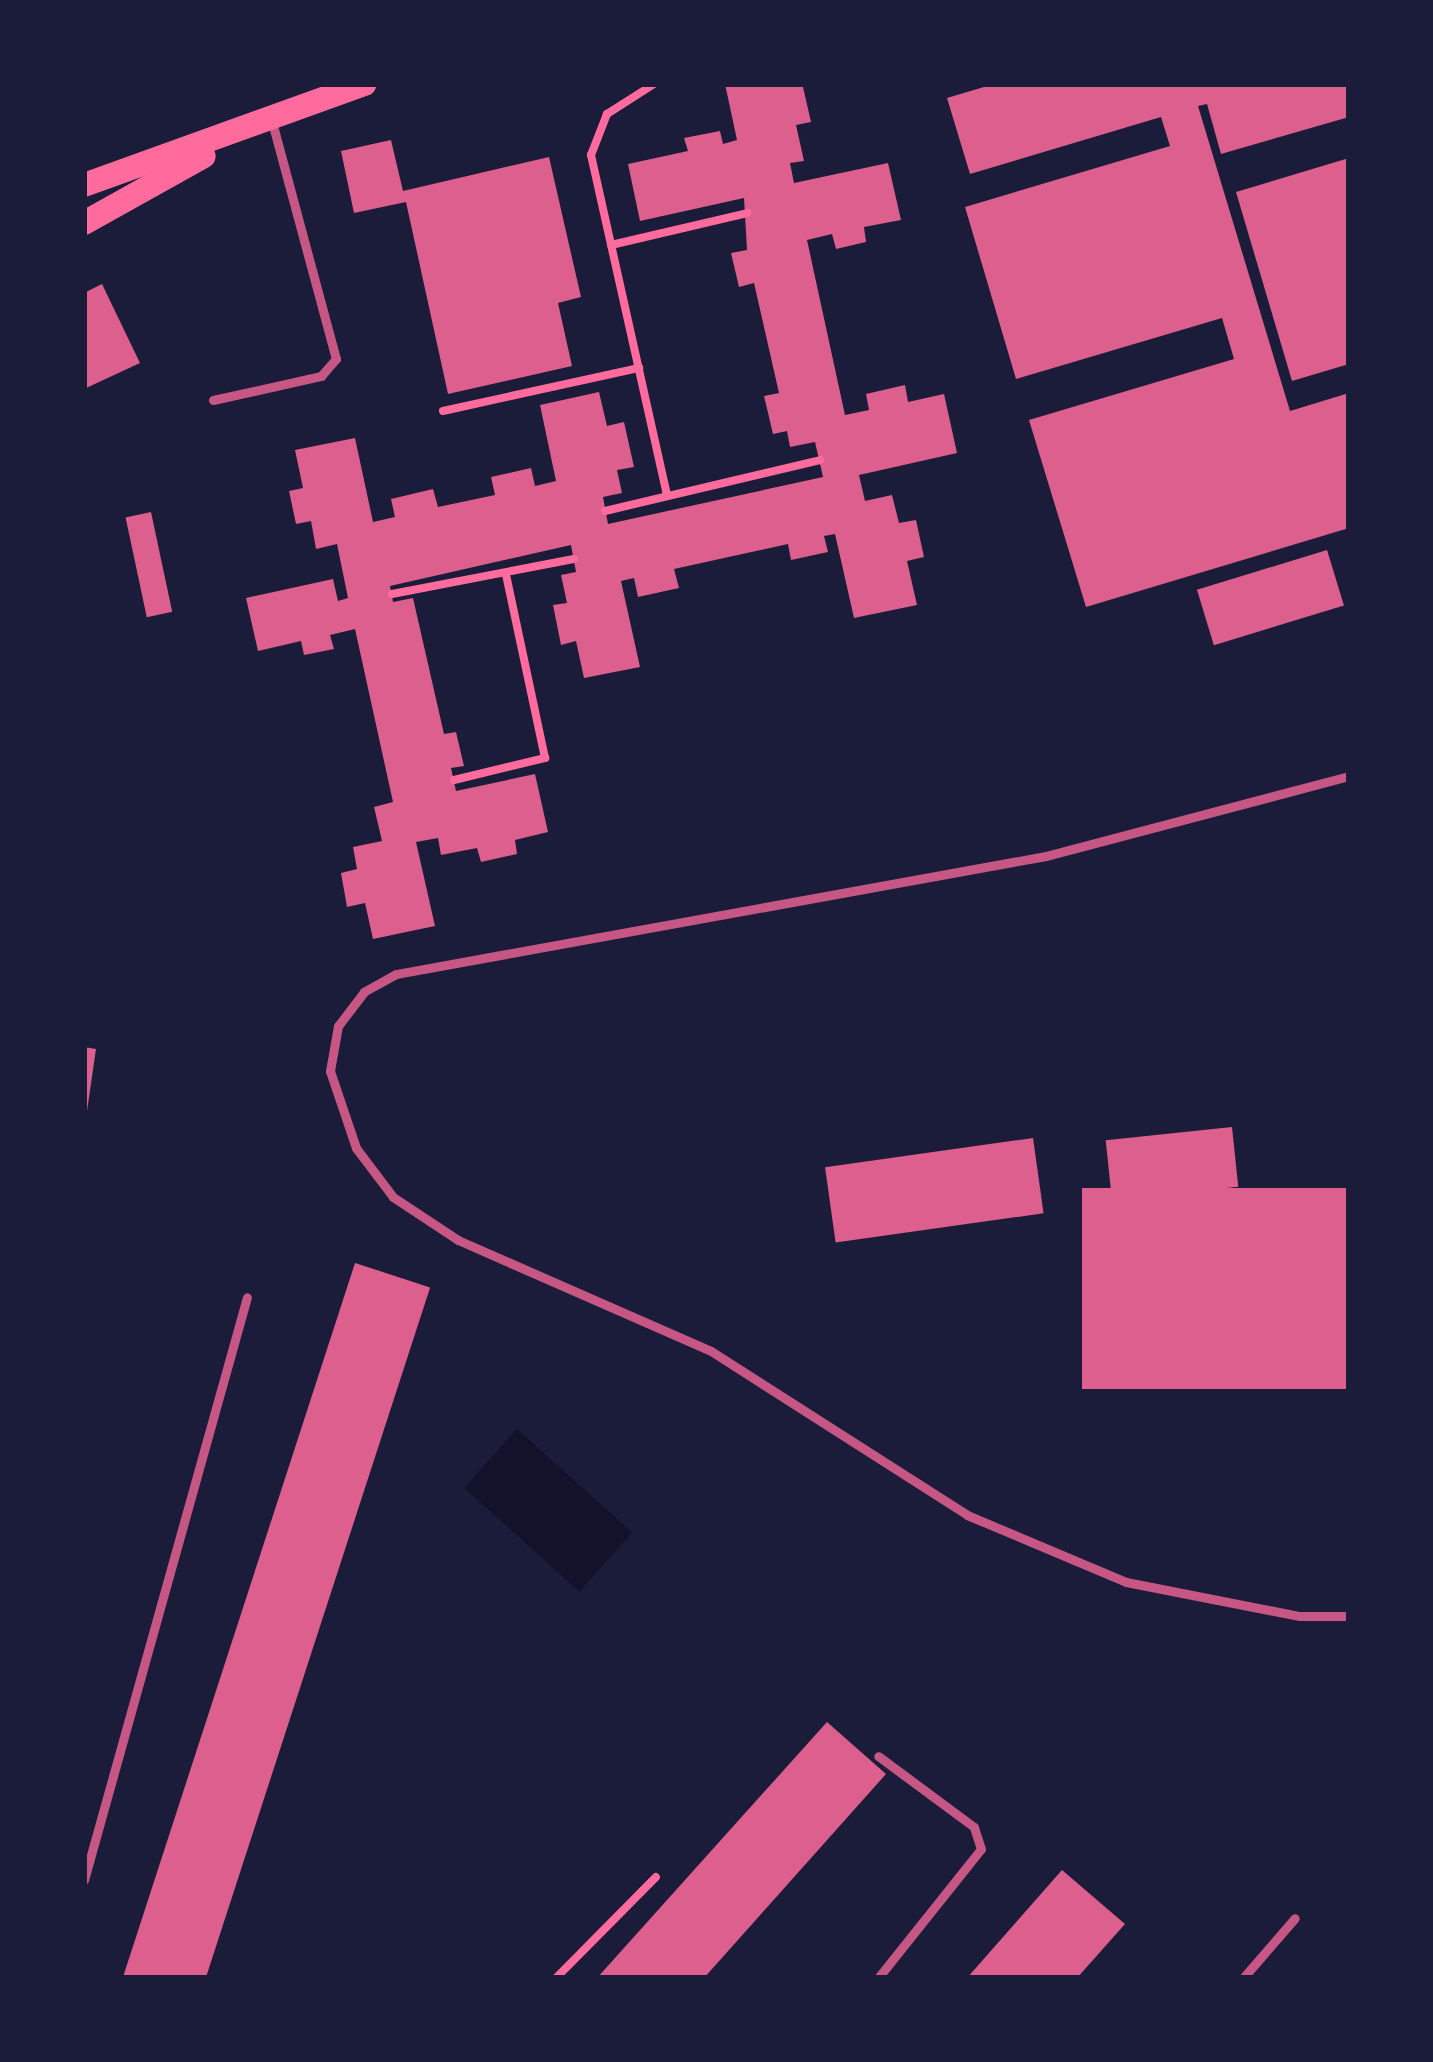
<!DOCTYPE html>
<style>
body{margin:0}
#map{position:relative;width:1433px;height:2062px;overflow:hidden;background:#1b1b3a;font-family:Raleway,sans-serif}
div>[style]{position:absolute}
.water>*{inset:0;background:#12122b;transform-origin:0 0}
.building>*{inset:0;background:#dd5f8e;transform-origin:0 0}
.path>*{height:8px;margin:-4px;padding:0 4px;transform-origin:4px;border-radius:4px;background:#ff6b9d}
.service>*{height:9px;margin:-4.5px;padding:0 4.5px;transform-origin:4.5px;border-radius:4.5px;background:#c65784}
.secondary>*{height:24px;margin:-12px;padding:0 12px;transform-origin:12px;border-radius:12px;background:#ff6b9d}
span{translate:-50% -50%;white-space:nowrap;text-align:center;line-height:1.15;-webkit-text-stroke:9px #1b1b3a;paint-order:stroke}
.frame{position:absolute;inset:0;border:87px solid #1b1b3a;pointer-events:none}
</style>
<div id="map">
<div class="water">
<i style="left:517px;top:1429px;width:155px;height:79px;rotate:42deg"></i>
</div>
<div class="building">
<i style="clip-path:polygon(725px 84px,803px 87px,811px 122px,796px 125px,804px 161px,790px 163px,794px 183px,888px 163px,901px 220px,864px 227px,866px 242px,836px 249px,832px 234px,807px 240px,845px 415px,869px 410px,866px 394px,905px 385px,908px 402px,944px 394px,957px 453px,859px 475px,865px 501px,892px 495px,899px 523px,916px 520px,924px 557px,907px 561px,917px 605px,854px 618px,835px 534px,824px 536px,828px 552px,791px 560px,788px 544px,674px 569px,679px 588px,638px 597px,634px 578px,621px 581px,640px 667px,584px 678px,576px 641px,561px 645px,553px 605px,567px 603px,561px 575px,576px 572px,571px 545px,390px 586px,393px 602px,413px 598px,444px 734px,456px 732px,464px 766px,451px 768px,456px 791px,535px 774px,548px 832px,515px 840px,517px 854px,481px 862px,477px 848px,441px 855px,438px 838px,416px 842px,435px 926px,373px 939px,365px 903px,347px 907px,341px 873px,357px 869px,353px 847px,382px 841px,374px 807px,393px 802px,355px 629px,330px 635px,334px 649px,304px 655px,301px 641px,258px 651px,246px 598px,333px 579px,338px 601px,348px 598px,337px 544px,316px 549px,311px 521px,296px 524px,289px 491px,303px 488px,295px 450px,355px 438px,373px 522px,395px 517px,391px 499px,433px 489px,438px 507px,495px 495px,491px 477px,531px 468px,535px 486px,556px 481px,540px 405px,599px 392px,607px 426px,624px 422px,634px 467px,617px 470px,622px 493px,603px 497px,608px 524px,823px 477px,815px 442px,790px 447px,787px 431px,773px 434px,764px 396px,779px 393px,754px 283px,739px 287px,731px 253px,747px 250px,744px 198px,640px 221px,628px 164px,688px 151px,684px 138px,720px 131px,723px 144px,737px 140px)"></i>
<i style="clip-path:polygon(994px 84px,1349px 84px,1349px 117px,1221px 154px,1207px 104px,1198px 106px,1290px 411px,1349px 393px,1349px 528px,1086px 607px,1029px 420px,1234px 359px,1222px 318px,1016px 379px,965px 207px,1170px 146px,1161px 117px,970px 174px,947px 98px)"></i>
<i style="clip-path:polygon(391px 140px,403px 191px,549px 157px,581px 297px,558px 303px,572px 366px,448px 394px,406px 202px,354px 213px,341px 151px)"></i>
<i style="clip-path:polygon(1349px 158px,1349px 364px,1292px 381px,1236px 192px)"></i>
<i style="clip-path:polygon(102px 284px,140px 363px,84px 389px,84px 293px)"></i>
<i style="left:151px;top:512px;width:102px;height:26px;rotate:78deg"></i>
<i style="left:1327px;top:550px;width:58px;height:136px;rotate:73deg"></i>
<i style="clip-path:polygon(84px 1047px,96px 1049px,87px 1111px,84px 1111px)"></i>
<i style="left:1232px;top:1127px;width:60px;height:127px;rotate:84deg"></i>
<i style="left:1033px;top:1138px;width:76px;height:210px;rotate:82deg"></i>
<i style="left:1349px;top:1188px;width:201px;height:267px;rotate:90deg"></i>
<i style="left:355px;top:1263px;width:79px;height:755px;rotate:18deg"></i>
<i style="clip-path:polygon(827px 1722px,886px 1774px,704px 1978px,597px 1978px)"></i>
<i style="clip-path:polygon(1062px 1870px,1125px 1924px,1077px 1978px,967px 1978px)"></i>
</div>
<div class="path">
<i style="left:654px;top:84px;width:56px;rotate:147.4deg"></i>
<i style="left:607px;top:114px;width:44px;rotate:111.3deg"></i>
<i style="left:591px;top:155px;width:349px;rotate:77.4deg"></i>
<i style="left:611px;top:245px;width:140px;rotate:-13.2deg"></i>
<i style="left:443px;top:411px;width:201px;rotate:-12.4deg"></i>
<i style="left:605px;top:511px;width:221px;rotate:-13.3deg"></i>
<i style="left:392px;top:594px;width:185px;rotate:-10.9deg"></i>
<i style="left:454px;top:780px;width:94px;rotate:-13.6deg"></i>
<i style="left:545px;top:758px;width:188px;rotate:-102deg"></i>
<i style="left:556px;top:1978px;width:142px;rotate:-45.3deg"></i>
</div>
<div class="service">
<i style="left:213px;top:400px;width:111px;rotate:-12.5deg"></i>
<i style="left:321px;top:376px;width:23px;rotate:-49deg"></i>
<i style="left:336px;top:359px;width:246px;rotate:-105.1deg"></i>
<i style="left:1349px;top:776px;width:313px;rotate:165.2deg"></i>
<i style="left:1046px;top:856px;width:661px;rotate:169.71deg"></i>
<i style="left:396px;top:974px;width:37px;rotate:151deg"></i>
<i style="left:364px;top:992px;width:43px;rotate:127.4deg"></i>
<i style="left:338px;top:1026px;width:46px;rotate:100.1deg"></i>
<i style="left:330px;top:1071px;width:81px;rotate:71.3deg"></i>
<i style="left:356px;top:1148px;width:61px;rotate:52.9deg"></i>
<i style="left:393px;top:1197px;width:78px;rotate:33.5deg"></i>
<i style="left:458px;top:1240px;width:276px;rotate:23.7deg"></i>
<i style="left:711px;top:1351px;width:304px;rotate:32.6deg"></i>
<i style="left:967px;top:1515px;width:173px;rotate:22.8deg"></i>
<i style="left:1126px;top:1582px;width:177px;rotate:11.1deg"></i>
<i style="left:1300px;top:1616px;width:49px"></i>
<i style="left:84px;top:1880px;width:605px;rotate:-74.38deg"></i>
<i style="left:878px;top:1978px;width:165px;rotate:-51.4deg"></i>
<i style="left:981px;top:1849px;width:23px;rotate:-108deg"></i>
<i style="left:974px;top:1827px;width:119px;rotate:-143.5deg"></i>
<i style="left:1243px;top:1978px;width:79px;rotate:-49.1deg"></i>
</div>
<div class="secondary">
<i style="left:84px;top:185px;width:298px;rotate:-19.8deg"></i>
<i style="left:84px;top:223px;width:137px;rotate:-29.2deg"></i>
</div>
<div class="frame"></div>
</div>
